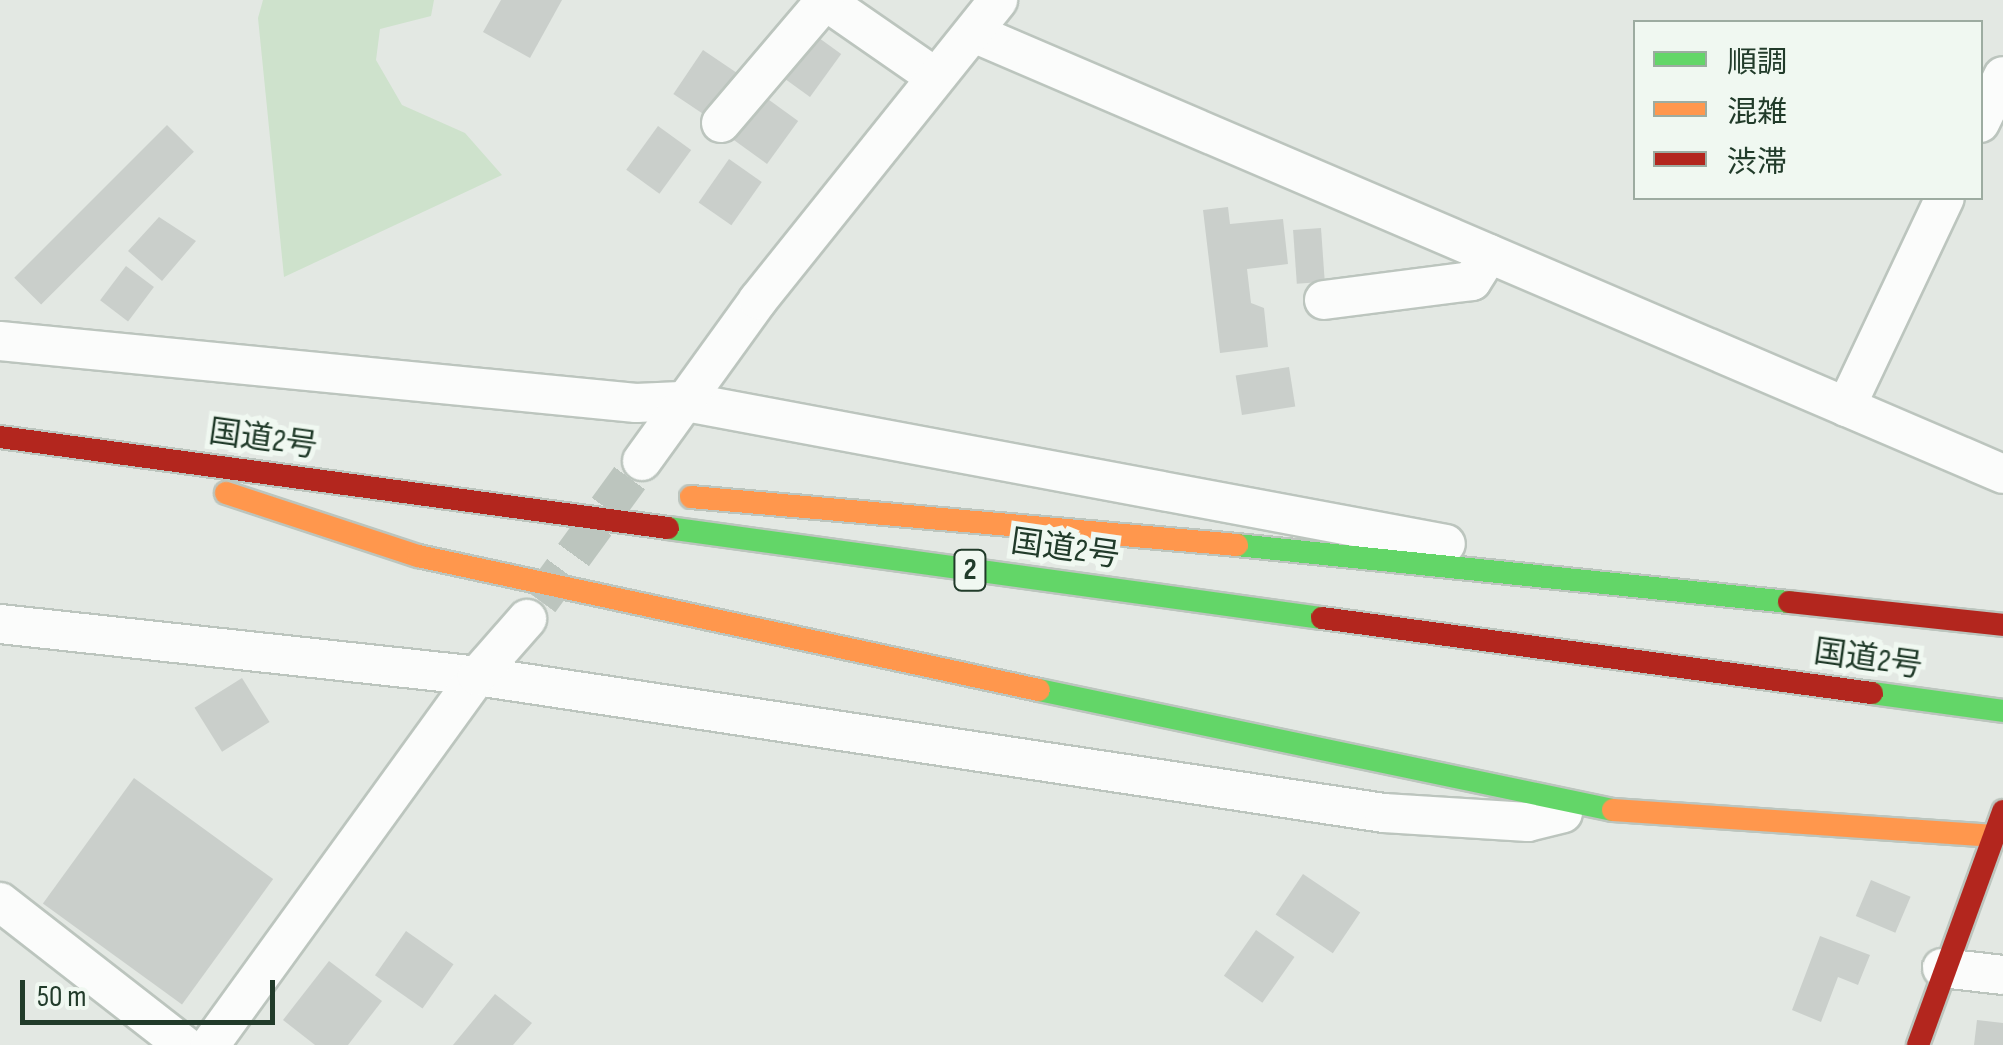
<!DOCTYPE html>
<meta charset="utf-8">
<style>
body{margin:0}
#map{position:relative;width:2003px;height:1045px;overflow:hidden;background:#e3e8e3;font-family:"Sofia Sans Condensed","Noto Sans JP",sans-serif}
div>[style]{position:absolute}
.green>*{inset:0;background:#cee2cc}
.building>*{inset:0;background:#cacfcb;transform-origin:0 0}
.street-tunnel>*{height:38px;margin-top:-19px;transform-origin:0;background:repeating-linear-gradient(90deg,#bcc5be 0 38px,transparent 0 57px)}
.roads{filter:drop-shadow(2px 0 #bcc5be) drop-shadow(-2px 0 #bcc5be) drop-shadow(0 2px #bcc5be) drop-shadow(0 -2px #bcc5be)}
.street>*{height:38px;margin:-19px;padding:0 19px;transform-origin:19px;border-radius:19px;background:#fbfcfb}
.fast>*{height:22px;margin:-11px;padding:0 11px;transform-origin:11px;border-radius:11px;background:#63d668}
.slow>*{height:22px;margin:-11px;padding:0 11px;transform-origin:11px;border-radius:11px;background:#ff974d}
.jam>*{height:22px;margin:-11px;padding:0 11px;transform-origin:11px;border-radius:11px;background:#b3261e}
span{translate:-50% -50%;white-space:nowrap;text-align:center;line-height:1.15;-webkit-text-stroke:10px #f0f8f1;paint-order:stroke}
.shield-label span{padding:2px 8px;background:#f0f8f1;border:2px solid;border-radius:8px;-webkit-text-stroke-width:0}
.shield-label{font-size:30px;color:#213b2a;font-weight:700}
.street-label{font-size:32px;color:#213b2a}
.legend{position:absolute;left:1633px;top:20px;width:350px;height:180px;box-sizing:border-box;background:#f0f8f1;border:2px solid #9daca1;margin:0;padding:12px 18px;list-style:none;font-size:30px;color:#213b2a}
.legend li{display:flex;align-items:center;gap:20px;height:50px}
.legend b{width:50px;border:2px solid #9daca1}
.scale{position:absolute;left:20px;top:980px;width:255px;height:45px;box-sizing:border-box;border:5px solid #213b2a;border-top:0;padding-left:12px;font-size:30px;line-height:35px;white-space:nowrap;color:#213b2a;-webkit-text-stroke:8px #f0f8f1;paint-order:stroke}
</style>
<div id="map">
<div class="green">
<i style="clip-path:polygon(263px 0,434px 0,431px 16px,380px 29px,376px 60px,402px 105px,465px 133px,502px 175px,284px 277px,258px 18px)"></i>
</div>
<div class="building">
<i style="clip-path:polygon(501px 0,562px 0,530px 58px,483px 32px)"></i>
<i style="left:808px;top:30px;width:41px;height:53px;rotate:36deg"></i>
<i style="left:703px;top:50px;width:41px;height:53px;rotate:34deg"></i>
<i style="left:765px;top:97px;width:41px;height:53px;rotate:36deg"></i>
<i style="left:167px;top:125px;width:38px;height:216px;rotate:45deg"></i>
<i style="left:658px;top:126px;width:41px;height:54px;rotate:36deg"></i>
<i style="left:729px;top:159px;width:40px;height:53px;rotate:35deg"></i>
<i style="clip-path:polygon(1228px 207px,1230px 224px,1283px 219px,1288px 264px,1247px 269px,1251px 303px,1264px 308px,1268px 347px,1220px 353px,1203px 210px)"></i>
<i style="clip-path:polygon(159px 217px,196px 241px,162px 281px,128px 251px)"></i>
<i style="left:1321px;top:228px;width:54px;height:28px;rotate:86deg"></i>
<i style="left:126px;top:266px;width:35px;height:43px;rotate:37deg"></i>
<i style="left:1289px;top:367px;width:40px;height:54px;rotate:81deg"></i>
<i style="left:242px;top:678px;width:52px;height:56px;rotate:58deg"></i>
<i style="left:134px;top:778px;width:172px;height:155px;rotate:36deg"></i>
<i style="left:1303px;top:874px;width:69px;height:49px;rotate:34deg"></i>
<i style="left:1871px;top:880px;width:43px;height:39px;rotate:23deg"></i>
<i style="left:1256px;top:930px;width:47px;height:56px;rotate:35deg"></i>
<i style="left:406px;top:931px;width:58px;height:54px;rotate:35deg"></i>
<i style="clip-path:polygon(1820px 936px,1870px 955px,1858px 985px,1838px 977px,1821px 1022px,1792px 1010px)"></i>
<i style="clip-path:polygon(329px 961px,382px 1001px,348px 1045px,315px 1045px,283px 1020px)"></i>
<i style="clip-path:polygon(495px 994px,532px 1023px,513px 1045px,453px 1045px)"></i>
<i style="clip-path:polygon(1977px 1020px,2003px 1023px,2003px 1045px,1974px 1045px)"></i>
</div>
<div class="street-tunnel">
<i style="left:540px;top:601px;width:173px;rotate:-53.9deg"></i>
</div>
<div class="roads">
<div class="street">
<i style="left:824px;top:0;width:135px;rotate:34.7deg"></i>
<i style="left:976px;top:34px;width:1117px;rotate:23.19deg"></i>
<i style="left:721px;top:123px;width:160px;rotate:-49.6deg"></i>
<i style="left:1980px;top:123px;width:52px;rotate:-63.9deg"></i>
<i style="left:1324px;top:300px;width:149px;rotate:-7.3deg"></i>
<i style="left:1472px;top:281px;width:32px;rotate:-58deg"></i>
<i style="left:0;top:341px;width:639px;rotate:5.57deg"></i>
<i style="left:636px;top:403px;width:45px;rotate:-2.5deg"></i>
<i style="left:681px;top:401px;width:778px;rotate:10.59deg"></i>
<i style="left:1846px;top:407px;width:231px;rotate:-64.7deg"></i>
<i style="left:642px;top:461px;width:198px;rotate:-54.2deg"></i>
<i style="left:758px;top:300px;width:384px;rotate:-51.3deg"></i>
<i style="left:0;top:624px;width:480px;rotate:6.2deg"></i>
<i style="left:477px;top:676px;width:917px;rotate:8.59deg"></i>
<i style="left:1384px;top:813px;width:144px;rotate:3.6deg"></i>
<i style="left:1528px;top:822px;width:36px;rotate:-14deg"></i>
<i style="left:0;top:902px;width:233px;rotate:37.9deg"></i>
<i style="left:1942px;top:968px;width:61px;rotate:6.5deg"></i>
<i style="left:210px;top:1045px;width:455px;rotate:-54.1deg"></i>
<i style="left:477px;top:676px;width:76px;rotate:-48.7deg"></i>
</div>
<div class="fast">
<i style="left:668px;top:528px;width:660px;rotate:7.84deg"></i>
<i style="left:1237px;top:545px;width:555px;rotate:5.9deg"></i>
<i style="left:1039px;top:690px;width:586px;rotate:11.81deg"></i>
<i style="left:1872px;top:693px;width:132px;rotate:7.8deg"></i>
</div>
<div class="slow">
<i style="left:226px;top:493px;width:202px;rotate:18.2deg"></i>
<i style="left:418px;top:556px;width:635px;rotate:12.18deg"></i>
<i style="left:691px;top:497px;width:548px;rotate:5.02deg"></i>
<i style="left:1613px;top:810px;width:379px;rotate:3.9deg"></i>
</div>
<div class="jam">
<i style="left:0;top:437px;width:674px;rotate:7.76deg"></i>
<i style="left:1789px;top:602px;width:215px;rotate:6.1deg"></i>
<i style="left:1322px;top:618px;width:555px;rotate:7.77deg"></i>
<i style="left:1918px;top:1045px;width:249px;rotate:-70deg"></i>
</div>
</div>
<div class="shield-label">
<span style="left:970px;top:570px">2</span>
</div>
<div class="street-label">
<span style="left:263px;top:440px;rotate:8deg">国道2号</span>
<span style="left:1065px;top:550px;rotate:8deg">国道2号</span>
<span style="left:1868px;top:660px;rotate:8deg">国道2号</span>
</div>
<ul class="legend">
<li><b style="height:12px;background:#63d668"></b>順調</li>
<li><b style="height:12px;background:#ff974d"></b>混雑</li>
<li><b style="height:12px;background:#b3261e"></b>渋滞</li>
</ul>
<div class="scale">50 m</div>
</div>
